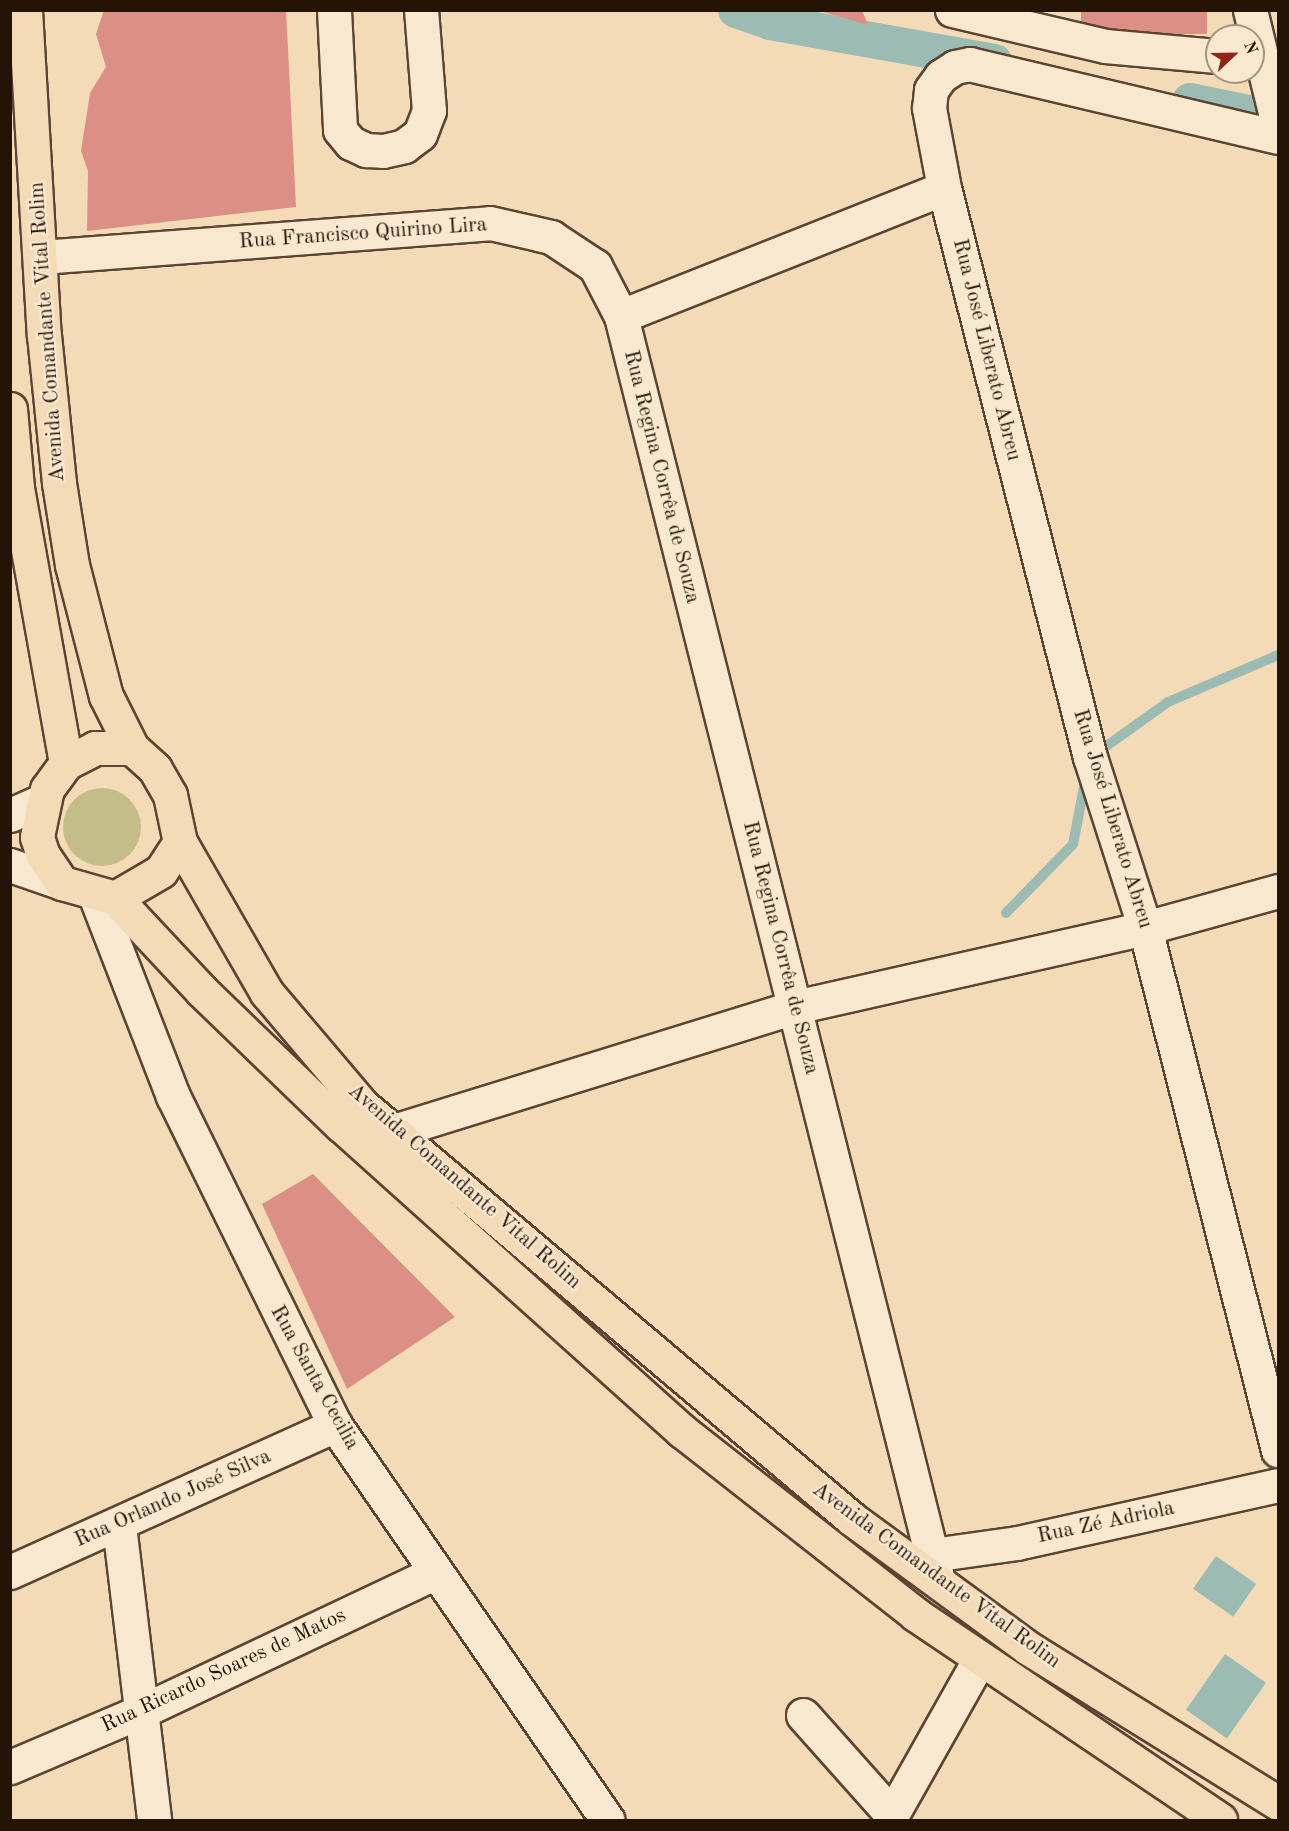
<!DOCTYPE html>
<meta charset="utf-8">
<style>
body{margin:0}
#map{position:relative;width:1289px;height:1831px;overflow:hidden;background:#f4dbb7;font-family:"Old Standard TT",serif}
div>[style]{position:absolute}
.green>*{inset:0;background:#c4bd89}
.round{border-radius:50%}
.water>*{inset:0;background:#9cbbb2;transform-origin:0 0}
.stream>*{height:10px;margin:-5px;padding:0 5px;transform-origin:5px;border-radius:5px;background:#9cbbb2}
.canal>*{height:36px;margin:-18px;padding:0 18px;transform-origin:18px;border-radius:18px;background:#9cbbb2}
.building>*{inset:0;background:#dc8f84;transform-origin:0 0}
.roads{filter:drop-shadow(2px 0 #594532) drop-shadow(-2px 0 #594532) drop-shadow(0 2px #594532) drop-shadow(0 -2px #594532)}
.minor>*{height:33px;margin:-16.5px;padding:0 16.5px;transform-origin:16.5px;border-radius:16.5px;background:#f8e8d0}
.major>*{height:33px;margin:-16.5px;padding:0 16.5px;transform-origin:16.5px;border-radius:16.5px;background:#f4dbb7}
span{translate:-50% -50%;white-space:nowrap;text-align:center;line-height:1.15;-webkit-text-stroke:4.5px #f8e8d0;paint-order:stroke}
.street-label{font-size:21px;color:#251306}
.frame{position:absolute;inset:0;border:12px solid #251306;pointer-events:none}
.north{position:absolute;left:1205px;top:24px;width:60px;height:60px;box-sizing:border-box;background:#f8e8d0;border:2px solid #a4937f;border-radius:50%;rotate:68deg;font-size:16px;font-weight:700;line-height:24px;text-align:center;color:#251306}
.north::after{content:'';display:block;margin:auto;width:21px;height:27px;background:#8f2418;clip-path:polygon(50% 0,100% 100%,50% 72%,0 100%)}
</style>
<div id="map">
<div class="green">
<i class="round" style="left:63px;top:788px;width:78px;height:78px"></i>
</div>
<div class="water">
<i style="left:1216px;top:1556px;width:49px;height:40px;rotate:35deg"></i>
<i style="left:1225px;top:1654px;width:50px;height:68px;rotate:35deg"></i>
</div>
<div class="stream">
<i style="left:1094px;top:755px;width:91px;rotate:-35.6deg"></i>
<i style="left:1168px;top:702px;width:120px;rotate:-23.1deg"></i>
<i style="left:1006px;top:913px;width:96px;rotate:-45.8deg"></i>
<i style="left:1073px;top:844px;width:68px;rotate:-79deg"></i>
</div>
<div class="canal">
<i style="left:736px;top:10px;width:36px;rotate:19deg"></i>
<i style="left:770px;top:22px;width:228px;rotate:10.1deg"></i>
<i style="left:1190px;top:101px;width:90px;rotate:11.6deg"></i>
</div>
<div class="building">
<i style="clip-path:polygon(104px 10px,286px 10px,296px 207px,87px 231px,88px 171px,81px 151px,90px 93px,106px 67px,96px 34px)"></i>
<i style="clip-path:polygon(820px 10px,862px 10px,868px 25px,820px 11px)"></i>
<i style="left:1081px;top:10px;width:126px;height:24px"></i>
<i style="clip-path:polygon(313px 1174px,455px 1317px,347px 1389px,262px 1204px)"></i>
</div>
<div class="roads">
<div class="minor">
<i style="left:334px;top:10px;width:120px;rotate:87.1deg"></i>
<i style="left:340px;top:130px;width:17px;rotate:50deg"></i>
<i style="left:351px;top:143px;width:17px;rotate:25deg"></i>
<i style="left:366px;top:150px;width:17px;rotate:3deg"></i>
<i style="left:383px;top:151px;width:22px;rotate:-13deg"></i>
<i style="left:404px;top:146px;width:20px;rotate:-37deg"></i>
<i style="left:420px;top:134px;width:25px;rotate:-69deg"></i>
<i style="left:429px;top:111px;width:101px;rotate:-94.5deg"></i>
<i style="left:952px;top:10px;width:157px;rotate:13.2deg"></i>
<i style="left:1105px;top:46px;width:112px;rotate:5.1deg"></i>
<i style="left:1250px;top:10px;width:118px;rotate:76.3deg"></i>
<i style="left:1278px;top:137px;width:317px;rotate:-166.7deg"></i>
<i style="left:970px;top:64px;width:15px;rotate:169deg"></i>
<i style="left:955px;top:67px;width:17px;rotate:147deg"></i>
<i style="left:941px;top:76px;width:17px;rotate:126deg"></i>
<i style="left:931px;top:90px;width:18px;rotate:96deg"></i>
<i style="left:929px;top:108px;width:81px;rotate:79.4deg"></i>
<i style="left:944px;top:188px;width:587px;rotate:75.61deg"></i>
<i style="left:1090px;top:757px;width:180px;rotate:72.2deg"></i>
<i style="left:1145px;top:928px;width:539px;rotate:75.71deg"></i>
<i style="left:41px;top:257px;width:450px;rotate:-4.3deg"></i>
<i style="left:490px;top:223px;width:63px;rotate:12.9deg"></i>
<i style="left:551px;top:237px;width:53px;rotate:33.4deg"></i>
<i style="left:595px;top:266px;width:56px;rotate:62.5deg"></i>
<i style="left:621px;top:316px;width:1304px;rotate:75.93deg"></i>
<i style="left:621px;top:316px;width:347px;rotate:-21.6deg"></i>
<i style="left:10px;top:815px;width:37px;rotate:-24deg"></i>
<i style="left:10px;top:865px;width:55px;rotate:19.1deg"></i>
<i style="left:95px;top:895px;width:216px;rotate:68.8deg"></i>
<i style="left:173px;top:1096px;width:367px;rotate:63.8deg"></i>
<i style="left:335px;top:1425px;width:480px;rotate:55.4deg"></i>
<i style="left:394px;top:1131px;width:420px;rotate:-17.2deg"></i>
<i style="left:795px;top:1007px;width:359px;rotate:-12.7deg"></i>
<i style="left:1145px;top:928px;width:138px;rotate:-15.5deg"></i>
<i style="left:119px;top:1525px;width:297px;rotate:83.2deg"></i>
<i style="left:932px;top:1555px;width:86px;rotate:-8deg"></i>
<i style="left:1017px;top:1543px;width:267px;rotate:-12.5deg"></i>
<i style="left:10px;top:1572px;width:357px;rotate:-24.3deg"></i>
<i style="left:803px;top:1715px;width:134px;rotate:48.3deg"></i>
<i style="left:10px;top:1767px;width:143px;rotate:-23deg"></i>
<i style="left:142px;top:1711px;width:325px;rotate:-25.3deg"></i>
<i style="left:889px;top:1820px;width:184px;rotate:-60.6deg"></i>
</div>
<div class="major">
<i style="left:25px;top:10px;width:326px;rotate:86.7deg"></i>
<i style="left:44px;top:335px;width:149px;rotate:84.2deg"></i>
<i style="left:59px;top:483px;width:83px;rotate:81deg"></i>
<i style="left:72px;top:565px;width:135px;rotate:75.5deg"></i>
<i style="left:106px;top:696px;width:58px;rotate:63.4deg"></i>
<i style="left:132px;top:748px;width:31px;rotate:42deg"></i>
<i style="left:155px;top:769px;width:30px;rotate:60deg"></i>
<i style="left:170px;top:795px;width:48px;rotate:78deg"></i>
<i style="left:180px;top:842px;width:174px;rotate:60.1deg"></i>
<i style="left:267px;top:993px;width:148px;rotate:49.7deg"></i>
<i style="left:363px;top:1106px;width:640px;rotate:40.18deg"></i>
<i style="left:852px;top:1519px;width:218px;rotate:36.2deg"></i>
<i style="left:1028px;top:1648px;width:294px;rotate:31.8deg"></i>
<i style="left:10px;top:409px;width:79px;rotate:84.9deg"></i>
<i style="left:17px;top:488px;width:279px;rotate:79.9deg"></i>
<i style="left:66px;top:763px;width:32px;rotate:126deg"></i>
<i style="left:47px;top:789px;width:49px;rotate:101.8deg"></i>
<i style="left:37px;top:837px;width:19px;rotate:72deg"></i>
<i style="left:43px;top:855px;width:34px;rotate:56deg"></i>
<i style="left:62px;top:883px;width:55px;rotate:15.8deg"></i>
<i style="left:115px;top:898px;width:127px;rotate:46.9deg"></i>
<i style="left:202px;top:991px;width:193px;rotate:44deg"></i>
<i style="left:341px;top:1125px;width:458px;rotate:41.9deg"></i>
<i style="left:682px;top:1431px;width:296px;rotate:38.1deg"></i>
<i style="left:915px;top:1614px;width:368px;rotate:34deg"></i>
<i style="left:66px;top:763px;width:33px;rotate:-27deg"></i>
<i style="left:95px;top:748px;width:37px"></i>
<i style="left:115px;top:898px;width:53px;rotate:-30.4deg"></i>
<i style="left:161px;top:871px;width:35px;rotate:-57deg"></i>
</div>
</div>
<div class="street-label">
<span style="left:363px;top:234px;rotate:-4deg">Rua Francisco Quirino Lira</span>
<span style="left:48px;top:332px;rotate:-94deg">Avenida Comandante Vital Rolim</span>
<span style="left:986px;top:350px;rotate:76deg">Rua José Liberato Abreu</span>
<span style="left:661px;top:477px;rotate:76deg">Rua Regina Corrêa de Souza</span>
<span style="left:1112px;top:819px;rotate:73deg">Rua José Liberato Abreu</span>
<span style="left:780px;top:948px;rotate:76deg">Rua Regina Corrêa de Souza</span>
<span style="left:464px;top:1187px;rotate:41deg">Avenida Comandante Vital Rolim</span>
<span style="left:314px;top:1378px;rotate:61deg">Rua Santa Cecilia</span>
<span style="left:173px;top:1499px;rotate:-24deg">Rua Orlando José Silva</span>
<span style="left:1106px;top:1523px;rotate:-12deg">Rua Zé Adriola</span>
<span style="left:936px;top:1576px;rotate:36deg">Avenida Comandante Vital Rolim</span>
<span style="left:224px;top:1671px;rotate:-25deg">Rua Ricardo Soares de Matos</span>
</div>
<div class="frame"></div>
<div class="north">N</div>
</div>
